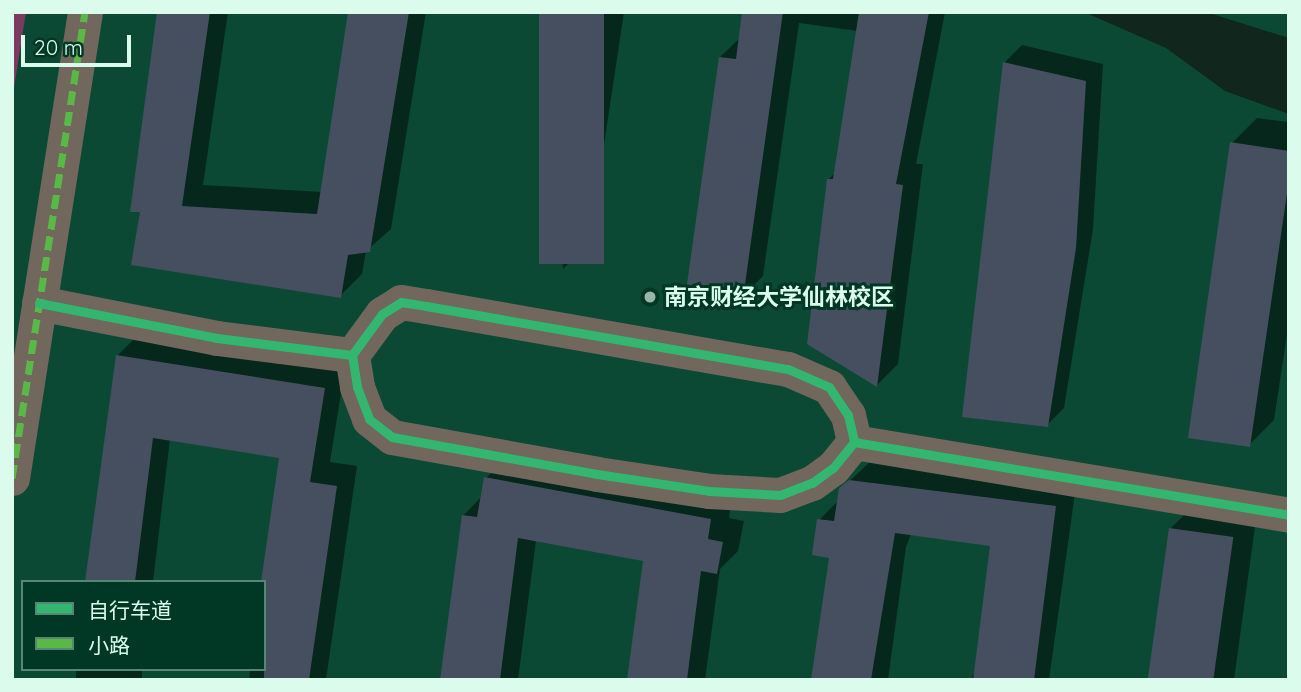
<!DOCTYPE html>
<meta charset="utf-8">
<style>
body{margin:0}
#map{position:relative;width:1301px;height:692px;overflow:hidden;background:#17352b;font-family:Quicksand,"Noto Sans SC",sans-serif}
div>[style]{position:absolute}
.built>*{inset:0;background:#0c4935}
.green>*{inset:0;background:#793b62}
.water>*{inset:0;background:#11261d}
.shadow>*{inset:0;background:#0007;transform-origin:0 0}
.building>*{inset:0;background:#454f5f;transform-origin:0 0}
.street>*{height:35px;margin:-17.5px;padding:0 17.5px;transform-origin:17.5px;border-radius:17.5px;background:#71675d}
.quiet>*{height:7px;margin-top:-3.5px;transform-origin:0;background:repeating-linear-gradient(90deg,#58b947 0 14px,transparent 0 21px)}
.cycleway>*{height:9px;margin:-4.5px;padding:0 4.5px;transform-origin:4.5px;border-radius:4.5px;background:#33b770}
.dots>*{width:19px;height:19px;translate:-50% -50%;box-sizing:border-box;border:4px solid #003725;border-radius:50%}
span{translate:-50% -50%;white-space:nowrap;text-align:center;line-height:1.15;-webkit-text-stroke:6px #003725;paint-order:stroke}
.poi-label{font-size:23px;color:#dbfcec;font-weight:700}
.left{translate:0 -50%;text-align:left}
.frame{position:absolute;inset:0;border:14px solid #dbfcec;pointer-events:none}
.legend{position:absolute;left:21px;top:580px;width:245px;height:91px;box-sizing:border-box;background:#003725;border:2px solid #588675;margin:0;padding:9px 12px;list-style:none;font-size:21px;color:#dbfcec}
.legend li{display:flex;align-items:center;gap:14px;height:35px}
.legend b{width:35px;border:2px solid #588675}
.scale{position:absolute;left:21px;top:35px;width:110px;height:32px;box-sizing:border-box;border:4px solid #dbfcec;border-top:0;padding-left:9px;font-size:21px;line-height:24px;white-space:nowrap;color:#dbfcec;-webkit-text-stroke:5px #003725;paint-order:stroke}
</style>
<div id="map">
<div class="built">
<i style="clip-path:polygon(evenodd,12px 12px,1289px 12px,1289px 680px,12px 680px,12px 12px,23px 582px,264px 582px,264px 669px,23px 669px,23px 582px)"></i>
</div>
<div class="green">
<i style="clip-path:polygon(12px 12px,26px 12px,12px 101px)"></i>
</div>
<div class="water">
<i style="clip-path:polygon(1084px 12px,1206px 12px,1289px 38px,1289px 114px,1225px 91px,1166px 48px)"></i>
</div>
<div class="shadow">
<i style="clip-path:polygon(159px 12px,228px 12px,203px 185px,322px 192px,349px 12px,426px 12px,391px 229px,366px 251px,362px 274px,340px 296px,142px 211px)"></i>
<i style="clip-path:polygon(541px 12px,624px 12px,589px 244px,563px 269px)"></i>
<i style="clip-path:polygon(744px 12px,945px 12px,916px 164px,923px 164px,898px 364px,877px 385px,828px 180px,836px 172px,858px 31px,799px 23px,763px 276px,742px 297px,720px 57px,741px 37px)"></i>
<i style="clip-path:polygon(1022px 45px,1103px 64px,1093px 229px,1064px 408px,1047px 425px,1004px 63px)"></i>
<i style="clip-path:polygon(1257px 118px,1289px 122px,1289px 321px,1274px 420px,1249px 445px,1232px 143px)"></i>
<i style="clip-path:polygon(138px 335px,345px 368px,330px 462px,357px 466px,326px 680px,249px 680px,250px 669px,264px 669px,281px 456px,170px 439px,153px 582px,88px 582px,117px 356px)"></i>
<i style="clip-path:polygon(507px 457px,732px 497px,729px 518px,744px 521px,738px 551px,720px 569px,705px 680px,629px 680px,645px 559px,536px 540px,518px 680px,442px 680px,463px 516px,482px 496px,486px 478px)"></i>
<i style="clip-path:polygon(872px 460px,1076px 486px,1049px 680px,971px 680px,977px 666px,992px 545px,911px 534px,906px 547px,888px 680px,813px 680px,831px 556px,819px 520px,839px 500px,841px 489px)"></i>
<i style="clip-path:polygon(1195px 504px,1257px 512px,1234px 680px,1150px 680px,1170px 529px)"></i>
<i style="left:76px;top:669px;width:66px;height:11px"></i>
</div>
<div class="building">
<i style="clip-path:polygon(157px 12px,210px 12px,182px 206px,317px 214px,348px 12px,409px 12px,370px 252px,348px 255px,341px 298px,131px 265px,140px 212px,130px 212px)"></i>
<i style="left:539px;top:12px;width:65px;height:252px"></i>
<i style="clip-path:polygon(742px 12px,783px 12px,743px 299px,686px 291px,719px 57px,736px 59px)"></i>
<i style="clip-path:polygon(859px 12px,929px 12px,896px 184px,903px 185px,877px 387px,807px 344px,827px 179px,833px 179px)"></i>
<i style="clip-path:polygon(1003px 62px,1086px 81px,1076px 248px,1048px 427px,962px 417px)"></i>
<i style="clip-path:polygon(1230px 142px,1289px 151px,1289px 180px,1250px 447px,1188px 438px)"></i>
<i style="clip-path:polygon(116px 355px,325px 388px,310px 482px,337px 486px,309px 680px,264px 680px,264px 582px,261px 582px,279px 458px,153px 438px,135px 582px,85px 582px)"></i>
<i style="clip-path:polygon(484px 477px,711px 519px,708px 539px,723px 542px,717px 574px,701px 571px,687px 680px,627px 680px,643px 561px,518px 538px,500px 680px,440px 680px,462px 515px,477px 517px)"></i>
<i style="clip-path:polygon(849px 480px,1056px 506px,1034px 680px,973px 680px,990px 546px,895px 533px,871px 680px,811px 680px,829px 558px,812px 555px,817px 519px,834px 521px,839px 488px)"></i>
<i style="left:1169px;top:528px;width:65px;height:153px;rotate:8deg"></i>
</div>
<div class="street">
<i style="left:39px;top:303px;width:181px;rotate:11.1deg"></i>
<i style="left:217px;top:338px;width:136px;rotate:7.2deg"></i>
<i style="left:352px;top:355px;width:51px;rotate:-53.8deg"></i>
<i style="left:382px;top:314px;width:22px;rotate:-32deg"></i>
<i style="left:401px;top:302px;width:25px;rotate:9deg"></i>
<i style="left:426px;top:306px;width:367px;rotate:9.9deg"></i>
<i style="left:788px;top:369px;width:45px;rotate:23.7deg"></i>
<i style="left:829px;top:387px;width:34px;rotate:56deg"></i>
<i style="left:848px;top:415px;width:28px;rotate:77deg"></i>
<i style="left:854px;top:442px;width:441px;rotate:9.5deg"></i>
<i style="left:352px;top:355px;width:32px;rotate:81deg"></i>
<i style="left:357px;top:387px;width:34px;rotate:69deg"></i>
<i style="left:369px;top:419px;width:29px;rotate:38deg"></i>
<i style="left:392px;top:437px;width:208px;rotate:10.2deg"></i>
<i style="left:597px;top:474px;width:113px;rotate:8.6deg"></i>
<i style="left:709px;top:491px;width:71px;rotate:3.2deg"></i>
<i style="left:780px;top:495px;width:34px;rotate:-21deg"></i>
<i style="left:812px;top:483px;width:26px;rotate:-36deg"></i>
<i style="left:833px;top:468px;width:33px;rotate:-51deg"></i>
<i style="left:12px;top:478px;width:472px;rotate:-81.1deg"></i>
</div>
<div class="quiet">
<i style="left:12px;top:478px;width:472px;rotate:-81.1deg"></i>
</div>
<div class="cycleway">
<i style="left:39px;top:303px;width:181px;rotate:11.1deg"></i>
<i style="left:217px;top:338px;width:136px;rotate:7.2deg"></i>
<i style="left:352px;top:355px;width:51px;rotate:-53.8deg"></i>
<i style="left:382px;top:314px;width:22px;rotate:-32deg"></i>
<i style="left:401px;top:302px;width:25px;rotate:9deg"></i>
<i style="left:426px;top:306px;width:367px;rotate:9.9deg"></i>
<i style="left:788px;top:369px;width:45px;rotate:23.7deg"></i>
<i style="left:829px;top:387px;width:34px;rotate:56deg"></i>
<i style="left:848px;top:415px;width:28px;rotate:77deg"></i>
<i style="left:854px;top:442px;width:441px;rotate:9.5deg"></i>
<i style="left:352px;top:355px;width:32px;rotate:81deg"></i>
<i style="left:357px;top:387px;width:34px;rotate:69deg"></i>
<i style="left:369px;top:419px;width:29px;rotate:38deg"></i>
<i style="left:392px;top:437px;width:208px;rotate:10.2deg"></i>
<i style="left:597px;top:474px;width:113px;rotate:8.6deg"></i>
<i style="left:709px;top:491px;width:71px;rotate:3.2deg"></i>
<i style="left:780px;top:495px;width:34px;rotate:-21deg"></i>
<i style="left:812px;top:483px;width:26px;rotate:-36deg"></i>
<i style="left:833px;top:468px;width:33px;rotate:-51deg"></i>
</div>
<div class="dots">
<i style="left:650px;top:297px;background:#96b6a8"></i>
</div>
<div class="poi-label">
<span class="left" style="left:664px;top:297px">南京财经大学仙林校区</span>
</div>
<div class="frame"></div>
<ul class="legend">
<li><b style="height:9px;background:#33b770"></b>自行车道</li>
<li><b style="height:9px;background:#58b947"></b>小路</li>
</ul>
<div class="scale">20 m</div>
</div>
